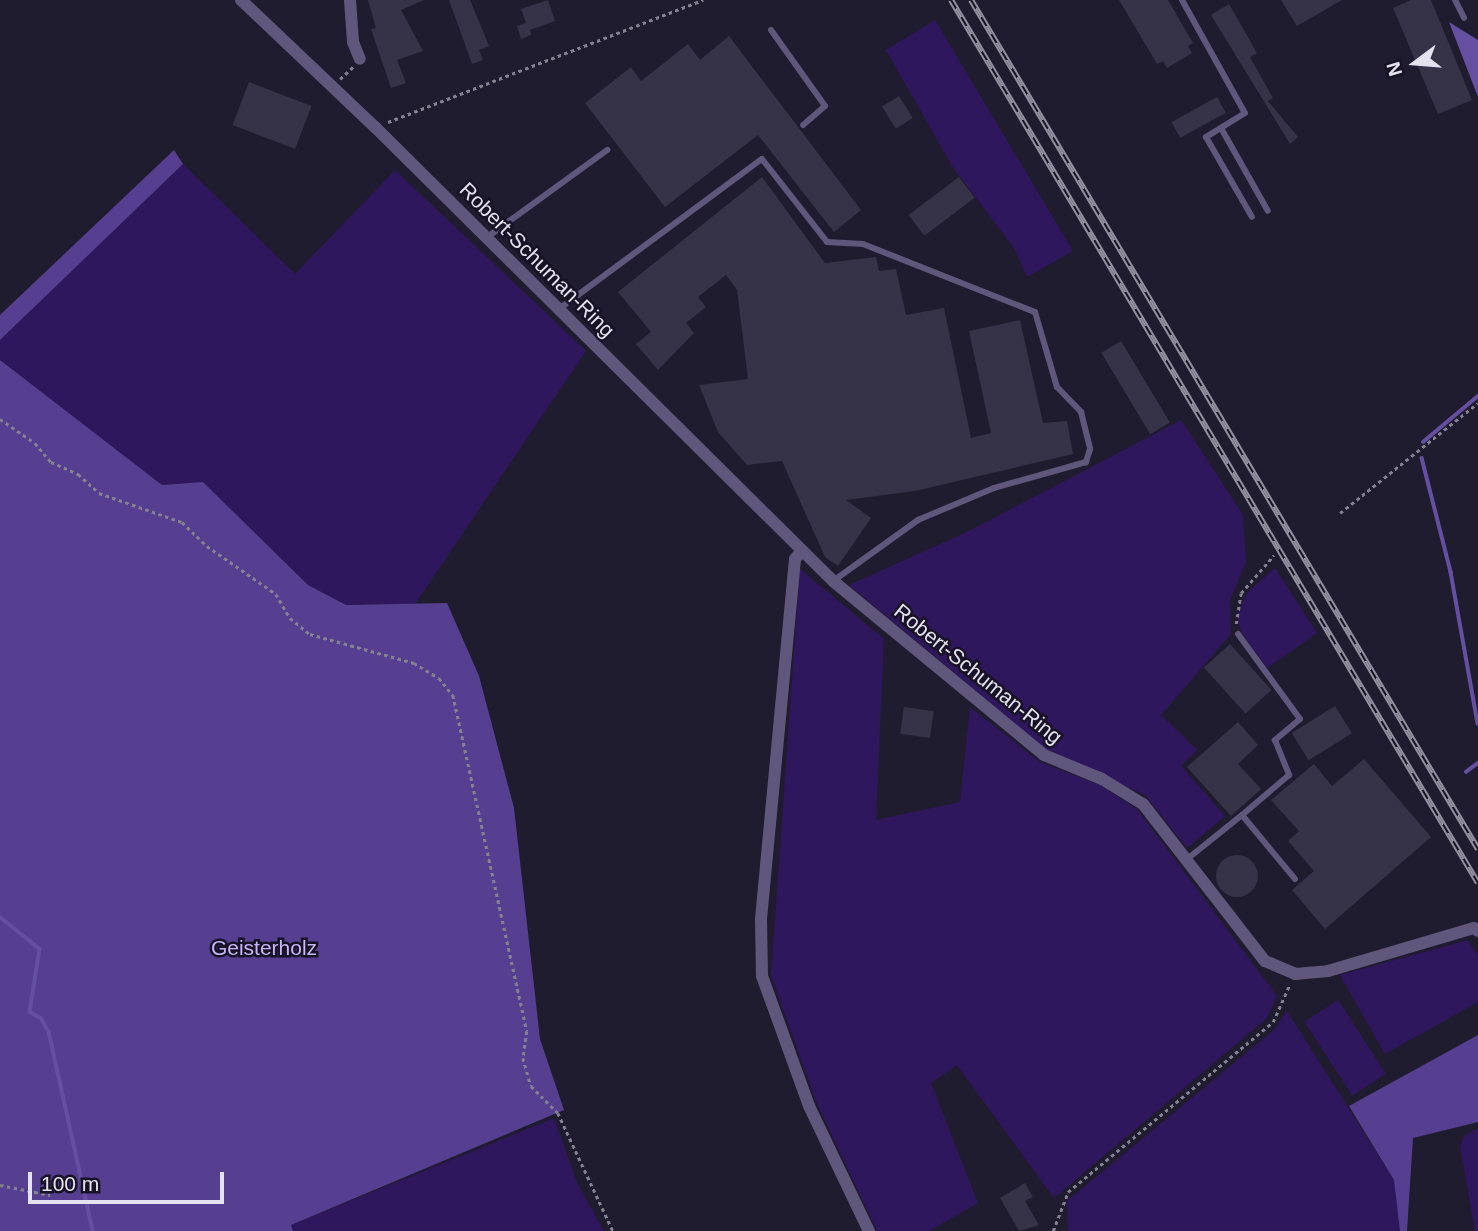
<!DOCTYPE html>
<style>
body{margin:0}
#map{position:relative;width:1478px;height:1231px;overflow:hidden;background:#201c2f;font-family:Arial,sans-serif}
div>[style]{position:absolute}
.green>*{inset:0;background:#2f175d;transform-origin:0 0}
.forest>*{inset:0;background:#563f90}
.water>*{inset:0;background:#654fa1}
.stream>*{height:3.5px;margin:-1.75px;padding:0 1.75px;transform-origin:1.75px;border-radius:1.75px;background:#654fa1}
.building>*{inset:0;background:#363247;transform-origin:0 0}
.round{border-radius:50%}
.path>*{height:2.5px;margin-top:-1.25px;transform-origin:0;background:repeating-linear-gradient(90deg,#848191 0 3.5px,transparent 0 7px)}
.lane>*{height:6px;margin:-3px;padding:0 3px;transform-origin:3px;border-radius:3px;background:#60587c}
.street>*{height:12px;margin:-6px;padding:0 6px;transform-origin:6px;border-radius:6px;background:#60587c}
.rail>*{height:6px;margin-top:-3px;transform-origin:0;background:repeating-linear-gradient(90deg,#171225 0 10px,#9390a0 0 20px);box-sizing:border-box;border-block:2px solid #9390a0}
span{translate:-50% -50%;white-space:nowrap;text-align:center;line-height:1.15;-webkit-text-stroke:5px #171225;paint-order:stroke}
.street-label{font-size:21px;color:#e4e2ef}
.park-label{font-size:21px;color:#c5b7fa}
.north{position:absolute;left:1380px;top:28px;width:70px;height:70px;-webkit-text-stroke:5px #171225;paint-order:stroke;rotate:254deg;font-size:19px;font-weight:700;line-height:28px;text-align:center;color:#e4e2ef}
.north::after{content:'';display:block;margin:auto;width:24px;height:32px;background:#e4e2ef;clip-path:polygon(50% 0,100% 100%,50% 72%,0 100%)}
.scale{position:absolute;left:28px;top:1172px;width:196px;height:32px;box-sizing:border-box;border:4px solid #e4e2ef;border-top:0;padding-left:9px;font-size:21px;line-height:24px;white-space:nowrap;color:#e4e2ef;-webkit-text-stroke:5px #171225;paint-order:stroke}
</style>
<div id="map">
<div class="green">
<i style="clip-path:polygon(935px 20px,1073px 251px,1027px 277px,1014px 248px,952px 166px,886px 50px)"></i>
<i style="clip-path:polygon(183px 164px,295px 274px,395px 170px,586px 351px,415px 604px,346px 605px,308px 585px,203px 482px,162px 485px,0 360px,0 340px)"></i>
<i style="clip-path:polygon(1181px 420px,1243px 515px,1246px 562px,1230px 600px,1231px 634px,1161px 715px,1197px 750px,1181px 766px,1225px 816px,1187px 848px,1145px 795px,1046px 749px,849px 585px,969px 531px)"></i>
<i style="clip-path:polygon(1275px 568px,1317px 633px,1267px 668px,1241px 632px,1237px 615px,1248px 592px)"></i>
<i style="clip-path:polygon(800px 569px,884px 639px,876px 820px,960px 802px,970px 707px,1040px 762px,1100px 785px,1137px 809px,1277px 996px,1267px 1018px,1054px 1198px,957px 1065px,931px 1083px,978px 1203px,929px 1231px,877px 1231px,816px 1101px,771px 975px)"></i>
<i style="clip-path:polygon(1468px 940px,1478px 956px,1478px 1002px,1385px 1054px,1340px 975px)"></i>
<i style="left:1338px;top:1000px;width:88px;height:40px;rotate:57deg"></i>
<i style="clip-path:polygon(1287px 1011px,1394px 1180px,1400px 1231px,1068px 1231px,1067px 1201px,1274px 1030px)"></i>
<i style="clip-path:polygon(554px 1118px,578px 1185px,604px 1231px,293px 1231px,291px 1225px)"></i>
<i style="clip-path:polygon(1478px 1128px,1478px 1231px,1475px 1231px,1460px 1146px,1464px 1136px)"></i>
</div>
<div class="forest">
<i style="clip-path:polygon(174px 150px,183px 164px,0 340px,0 315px)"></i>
<i style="clip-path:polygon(0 360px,162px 485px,203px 482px,308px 585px,346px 605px,447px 603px,479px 676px,514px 808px,540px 1039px,564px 1110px,291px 1225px,293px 1231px,0 1231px)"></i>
<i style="clip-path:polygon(1478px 1035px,1478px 1122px,1413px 1138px,1407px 1231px,1400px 1231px,1394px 1180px,1349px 1106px)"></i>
</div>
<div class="water">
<i style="clip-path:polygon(1449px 22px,1478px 40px,1478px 97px)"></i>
</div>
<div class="stream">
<i style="left:1423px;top:442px;width:72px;rotate:-39.9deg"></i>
<i style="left:1422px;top:458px;width:118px;rotate:75.7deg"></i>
<i style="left:1451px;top:572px;width:154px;rotate:79.9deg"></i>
<i style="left:1466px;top:772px;width:15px;rotate:-37deg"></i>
<i style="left:0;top:917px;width:51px;rotate:38.7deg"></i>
<i style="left:40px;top:949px;width:64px;rotate:99deg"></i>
<i style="left:30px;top:1012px;width:13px;rotate:29deg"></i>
<i style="left:41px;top:1018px;width:16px;rotate:60deg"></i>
<i style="left:49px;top:1032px;width:204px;rotate:77.5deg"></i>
</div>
<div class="building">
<i style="clip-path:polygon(368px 0,424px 0,401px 10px,423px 51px,397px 60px,406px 83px,391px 88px,371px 29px,376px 28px)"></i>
<i style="clip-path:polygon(449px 0,470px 0,489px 46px,479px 50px,483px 60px,472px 64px)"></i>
<i style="clip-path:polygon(548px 0,555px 21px,530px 30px,531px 35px,521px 39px,517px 26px,526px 23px,521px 9px)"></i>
<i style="clip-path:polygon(1119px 0,1168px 0,1193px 43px,1188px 46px,1192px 53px,1167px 68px,1163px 61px,1157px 64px)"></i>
<i style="clip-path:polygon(1281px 0,1342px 0,1297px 26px)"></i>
<i style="clip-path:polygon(1411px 0,1431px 0,1472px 100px,1438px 114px,1393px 8px)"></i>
<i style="clip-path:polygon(1229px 4px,1257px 53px,1250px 57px,1273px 98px,1268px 101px,1298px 137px,1290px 144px,1211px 15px)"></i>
<i style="clip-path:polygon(729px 36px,861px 210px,834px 232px,758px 135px,665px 207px,585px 103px,631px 67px,641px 81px,688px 44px,700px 60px)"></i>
<i style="left:249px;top:82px;width:67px;height:46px;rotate:21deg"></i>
<i style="left:899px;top:96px;width:26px;height:20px;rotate:58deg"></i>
<i style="left:1217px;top:97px;width:18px;height:52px;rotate:61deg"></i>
<i style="clip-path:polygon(762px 177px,825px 263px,876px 257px,879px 271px,896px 269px,906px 315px,944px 308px,971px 438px,991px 433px,969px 331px,1020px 320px,1043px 423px,1067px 421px,1073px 454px,915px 491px,846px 500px,871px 518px,838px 566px,825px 557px,782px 461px,747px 465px,718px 432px,699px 385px,748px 379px,737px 290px,726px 275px,698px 297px,706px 307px,686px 323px,694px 333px,658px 370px,636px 344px,651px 332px,618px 292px)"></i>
<i style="left:959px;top:177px;width:26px;height:63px;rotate:53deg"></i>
<i style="left:1121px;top:341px;width:95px;height:23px;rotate:59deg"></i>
<i style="left:1230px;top:644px;width:62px;height:35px;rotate:48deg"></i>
<i style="left:1335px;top:706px;width:32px;height:51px;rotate:58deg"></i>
<i style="left:904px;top:707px;width:30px;height:27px;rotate:8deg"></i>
<i style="clip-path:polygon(1238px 722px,1258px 745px,1238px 764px,1261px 789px,1231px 816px,1187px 767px)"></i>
<i style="clip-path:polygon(1364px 759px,1431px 837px,1325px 929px,1292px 890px,1314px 871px,1288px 841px,1299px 831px,1271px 800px,1314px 764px,1332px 786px)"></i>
<i class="round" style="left:1216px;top:855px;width:42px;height:42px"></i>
<i style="clip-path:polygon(1025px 1183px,1033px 1197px,1025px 1201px,1039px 1225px,1019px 1231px,1000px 1198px)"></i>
</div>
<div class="path">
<i style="left:340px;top:79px;width:18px;rotate:-43deg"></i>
<i style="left:388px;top:122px;width:338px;rotate:-21.2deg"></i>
<i style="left:0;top:419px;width:42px;rotate:34.4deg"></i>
<i style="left:35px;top:443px;width:25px;rotate:50deg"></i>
<i style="left:51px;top:462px;width:30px;rotate:24deg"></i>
<i style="left:78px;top:474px;width:28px;rotate:42deg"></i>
<i style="left:99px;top:493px;width:88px;rotate:19.3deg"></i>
<i style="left:182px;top:522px;width:35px;rotate:44deg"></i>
<i style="left:207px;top:546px;width:84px;rotate:34.8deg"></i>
<i style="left:276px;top:594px;width:28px;rotate:60deg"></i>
<i style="left:290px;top:618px;width:26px;rotate:39deg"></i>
<i style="left:310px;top:634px;width:108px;rotate:15.6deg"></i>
<i style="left:414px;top:663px;width:29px;rotate:31deg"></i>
<i style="left:439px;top:678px;width:22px;rotate:51deg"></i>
<i style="left:453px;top:695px;width:344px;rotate:77.6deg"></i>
<i style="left:527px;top:1031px;width:27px;rotate:98deg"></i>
<i style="left:523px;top:1058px;width:29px;rotate:74deg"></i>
<i style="left:531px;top:1086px;width:38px;rotate:45deg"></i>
<i style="left:558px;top:1113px;width:130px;rotate:65deg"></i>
<i style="left:1340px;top:513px;width:176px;rotate:-38.6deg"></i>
<i style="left:1236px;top:624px;width:31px;rotate:-81deg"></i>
<i style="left:1241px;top:593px;width:50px;rotate:-49deg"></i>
<i style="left:0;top:1185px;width:51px;rotate:11.3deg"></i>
<i style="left:1053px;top:1231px;width:42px;rotate:-69deg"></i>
<i style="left:1068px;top:1192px;width:266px;rotate:-39.7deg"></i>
<i style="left:1273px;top:1022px;width:39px;rotate:-66deg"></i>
</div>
<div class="lane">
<i style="left:1182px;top:0;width:129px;rotate:60.9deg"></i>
<i style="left:1245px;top:113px;width:46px;rotate:148.4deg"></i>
<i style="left:1206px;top:137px;width:92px;rotate:60.1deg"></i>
<i style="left:1455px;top:0;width:20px;rotate:63deg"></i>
<i style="left:771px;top:30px;width:93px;rotate:54.6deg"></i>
<i style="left:825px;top:106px;width:29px;rotate:139deg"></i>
<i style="left:1221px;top:128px;width:95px;rotate:60.5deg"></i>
<i style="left:486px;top:238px;width:150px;rotate:-36deg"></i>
<i style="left:559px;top:309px;width:252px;rotate:-36.5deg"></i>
<i style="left:762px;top:159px;width:105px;rotate:51.9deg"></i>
<i style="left:827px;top:242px;width:36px;rotate:3deg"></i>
<i style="left:863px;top:244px;width:185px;rotate:21.6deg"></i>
<i style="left:1035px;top:312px;width:78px;rotate:73.7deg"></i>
<i style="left:1057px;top:387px;width:35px;rotate:46deg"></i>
<i style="left:1081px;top:412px;width:38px;rotate:76deg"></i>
<i style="left:1090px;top:449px;width:14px;rotate:107deg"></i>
<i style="left:1086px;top:462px;width:96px;rotate:164.2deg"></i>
<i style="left:994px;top:488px;width:82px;rotate:157.2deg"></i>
<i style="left:918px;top:520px;width:105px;rotate:144.3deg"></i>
<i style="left:1238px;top:634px;width:105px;rotate:53.9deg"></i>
<i style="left:1300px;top:719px;width:33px;rotate:140deg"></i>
<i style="left:1275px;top:740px;width:38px;rotate:68deg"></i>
<i style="left:1289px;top:775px;width:62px;rotate:139.6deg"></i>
<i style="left:1186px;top:860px;width:72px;rotate:-38.8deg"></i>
<i style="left:1242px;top:815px;width:83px;rotate:50.4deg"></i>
</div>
<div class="street">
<i style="left:241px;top:0;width:185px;rotate:43.5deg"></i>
<i style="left:375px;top:127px;width:645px;rotate:44.75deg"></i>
<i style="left:833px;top:581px;width:273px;rotate:39.5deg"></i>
<i style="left:1044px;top:755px;width:63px;rotate:22.5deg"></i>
<i style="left:1102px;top:779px;width:48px;rotate:31.4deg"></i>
<i style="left:1143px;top:804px;width:199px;rotate:52.2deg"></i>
<i style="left:1265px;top:961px;width:33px;rotate:23deg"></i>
<i style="left:1295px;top:974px;width:33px;rotate:-5deg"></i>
<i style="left:1328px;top:971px;width:152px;rotate:-16.4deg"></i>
<i style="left:1474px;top:928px;width:5px;rotate:37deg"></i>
<i style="left:350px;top:0;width:42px;rotate:85.9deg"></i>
<i style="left:353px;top:42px;width:18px;rotate:68deg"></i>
<i style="left:801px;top:552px;width:9px;rotate:131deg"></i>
<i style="left:795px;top:559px;width:362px;rotate:95.4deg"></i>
<i style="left:761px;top:919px;width:57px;rotate:89deg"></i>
<i style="left:762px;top:976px;width:138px;rotate:70.1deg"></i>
<i style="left:809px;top:1106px;width:139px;rotate:64.4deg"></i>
</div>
<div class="rail">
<i style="left:951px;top:0;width:1028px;rotate:59.17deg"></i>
<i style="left:971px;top:0;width:989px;rotate:59.16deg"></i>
</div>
<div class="street-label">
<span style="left:537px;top:260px;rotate:45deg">Robert-Schuman-Ring</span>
<span style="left:978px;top:674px;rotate:39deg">Robert-Schuman-Ring</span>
</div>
<div class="park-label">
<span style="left:264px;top:948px">Geisterholz</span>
</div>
<div class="north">N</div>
<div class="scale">100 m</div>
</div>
